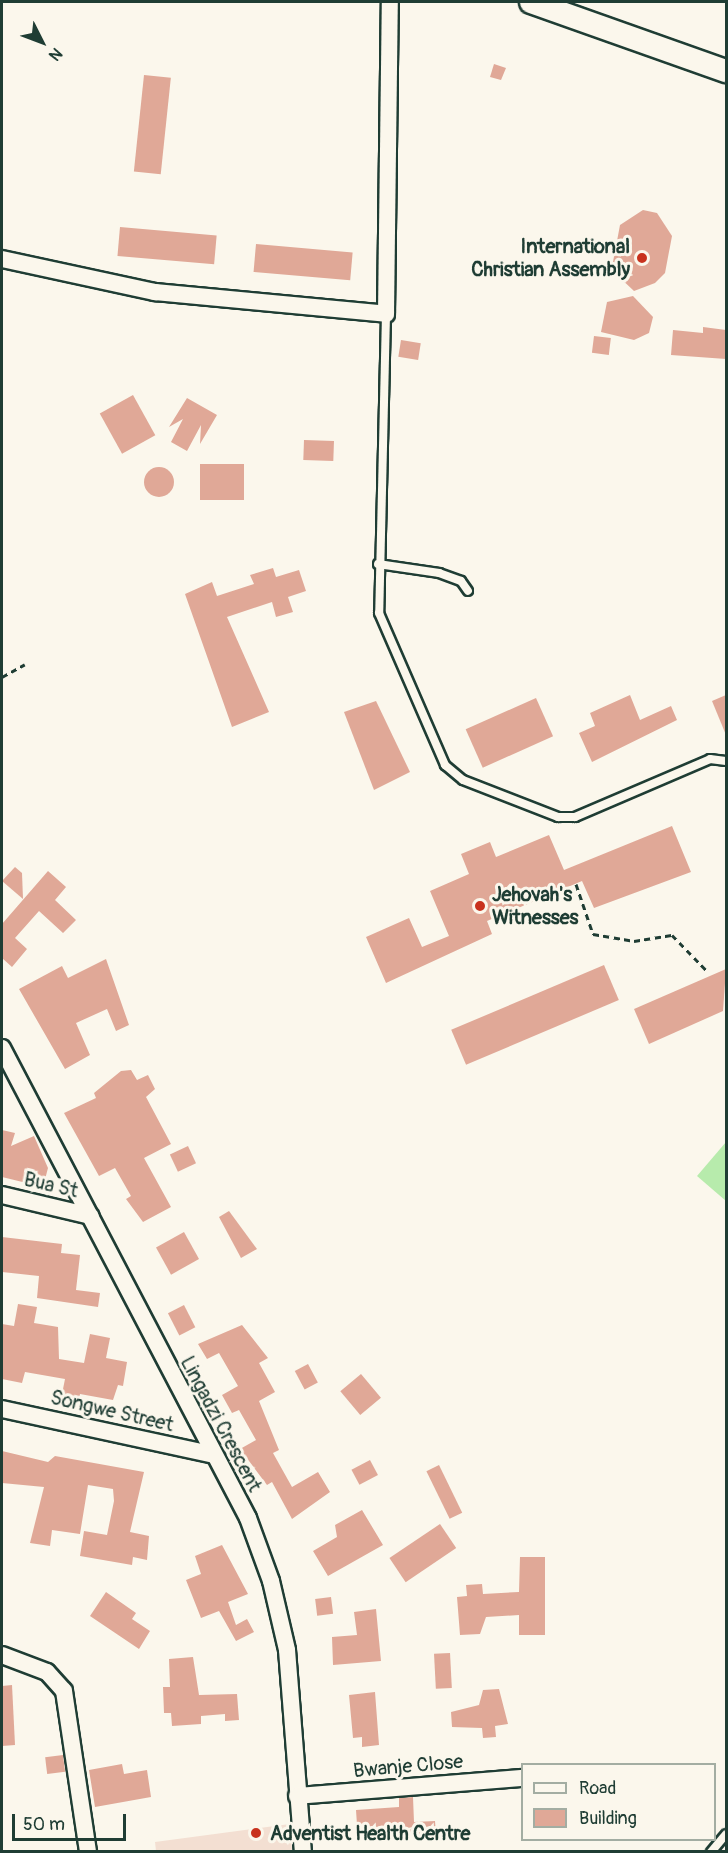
<!DOCTYPE html>
<style>
body{margin:0}
#map{position:relative;width:728px;height:1853px;overflow:hidden;background:#fbf7ec;font-family:Pangolin,sans-serif}
div>[style]{position:absolute}
.built>*{inset:0;background:#f3dfd2}
.green>*{inset:0;background:#b7ebac}
.building>*{inset:0;background:#e0a897;transform-origin:0 0}
.round{border-radius:50%}
.path>*{height:3px;margin-top:-1.5px;transform-origin:0;background:repeating-linear-gradient(90deg,#1f3d34 0 6px,transparent 0 10.5px)}
.roads{filter:drop-shadow(2px 0 #1f3d34) drop-shadow(-2px 0 #1f3d34) drop-shadow(0 2px #1f3d34) drop-shadow(0 -2px #1f3d34)}
.lane>*{height:8px;margin:-4px;padding:0 4px;transform-origin:4px;border-radius:4px;background:#fbf7ec}
.street>*{height:16px;margin:-8px;padding:0 8px;transform-origin:8px;border-radius:8px;background:#fbf7ec}
.secondary>*{height:22px;margin:-11px;padding:0 11px;transform-origin:11px;border-radius:11px;background:#fbf7ec}
.dots>*{width:16px;height:16px;translate:-50% -50%;box-sizing:border-box;border:3px solid #fbf7ec;border-radius:50%}
span{translate:-50% -50%;white-space:nowrap;text-align:center;line-height:1.15;-webkit-text-stroke:6px #fbf7ec;paint-order:stroke}
.poi-label{font-size:20px;color:#1f3d34;font-weight:700}
.right{translate:-100% -50%;text-align:right}
.left{translate:0 -50%;text-align:left}
.street-label{font-size:20px;color:#1f3d34}
.frame{position:absolute;inset:0;border:3px solid #1f3d34;pointer-events:none}
.legend{position:absolute;left:521px;top:1763px;width:195px;height:78px;box-sizing:border-box;background:#fbf7ec;border:2px solid #a3ada2;margin:0;padding:8px 10px;list-style:none;font-size:18px;color:#1f3d34}
.legend li{display:flex;align-items:center;gap:12px;height:30px}
.legend b{width:30px;border:2px solid #a3ada2}
.north{position:absolute;left:12px;top:12px;width:60px;height:60px;-webkit-text-stroke:4px #fbf7ec;paint-order:stroke;rotate:132deg;font-size:16px;font-weight:700;line-height:24px;text-align:center;color:#1f3d34}
.north::after{content:'';display:block;margin:auto;width:21px;height:27px;background:#1f3d34;clip-path:polygon(50% 0,100% 100%,50% 72%,0 100%)}
.scale{position:absolute;left:12px;top:1814px;width:114px;height:27px;box-sizing:border-box;border:3px solid #1f3d34;border-top:0;padding-left:8px;font-size:18px;line-height:21px;white-space:nowrap;color:#1f3d34;-webkit-text-stroke:4px #fbf7ec;paint-order:stroke}
</style>
<div id="map">
<div class="built">
<i style="clip-path:polygon(290px 1824px,292px 1851px,156px 1851px,155px 1842px)"></i>
</div>
<div class="green">
<i style="clip-path:polygon(726px 1142px,726px 1201px,697px 1176px)"></i>
</div>
<div class="building">
<i style="clip-path:polygon(494px 64px,506px 68px,501px 80px,490px 77px)"></i>
<i style="left:144px;top:75px;width:27px;height:97px;rotate:6deg"></i>
<i style="clip-path:polygon(643px 210px,657px 213px,672px 236px,665px 273px,655px 283px,634px 291px,618px 276px,613px 262px,620px 225px)"></i>
<i style="left:120px;top:227px;width:97px;height:29px;rotate:5deg"></i>
<i style="left:256px;top:244px;width:97px;height:28px;rotate:5deg"></i>
<i style="clip-path:polygon(633px 296px,653px 317px,649px 333px,634px 340px,601px 332px,607px 302px)"></i>
<i style="clip-path:polygon(703px 327px,726px 330px,726px 359px,671px 355px,673px 330px,703px 333px)"></i>
<i style="left:594px;top:336px;width:17px;height:17px;rotate:7deg"></i>
<i style="left:401px;top:340px;width:20px;height:17px;rotate:9deg"></i>
<i style="left:133px;top:395px;width:46px;height:38px;rotate:61deg"></i>
<i style="clip-path:polygon(187px 398px,217px 415px,200px 444px,201px 425px,187px 451px,171px 442px,183px 419px,169px 427px)"></i>
<i style="left:304px;top:440px;width:30px;height:20px;rotate:2deg"></i>
<i style="left:200px;top:464px;width:44px;height:36px"></i>
<i class="round" style="left:144px;top:467px;width:30px;height:30px"></i>
<i style="clip-path:polygon(273px 568px,276px 577px,299px 570px,306px 591px,288px 597px,293px 612px,276px 617px,272px 602px,227px 617px,269px 712px,232px 727px,185px 594px,212px 582px,217px 596px,254px 584px,250px 575px)"></i>
<i style="clip-path:polygon(630px 695px,640px 720px,671px 706px,677px 720px,592px 762px,579px 733px,595px 726px,590px 713px)"></i>
<i style="clip-path:polygon(726px 695px,726px 735px,712px 701px)"></i>
<i style="left:536px;top:698px;width:42px;height:77px;rotate:66deg"></i>
<i style="clip-path:polygon(376px 701px,410px 772px,374px 790px,344px 712px)"></i>
<i style="clip-path:polygon(672px 826px,691px 872px,594px 908px,582px 881px,487px 921px,492px 934px,386px 983px,366px 937px,409px 918px,422px 947px,449px 936px,430px 891px,469px 874px,461px 854px,490px 842px,496px 857px,549px 835px,564px 870px)"></i>
<i style="clip-path:polygon(15px 867px,22px 873px,23px 899px,2px 881px)"></i>
<i style="clip-path:polygon(48px 871px,66px 887px,55px 900px,76px 920px,63px 933px,39px 911px,15px 938px,27px 949px,12px 967px,2px 958px,2px 924px)"></i>
<i style="clip-path:polygon(106px 959px,129px 1025px,116px 1031px,107px 1009px,76px 1023px,90px 1055px,65px 1069px,19px 989px,62px 966px,68px 978px)"></i>
<i style="left:604px;top:965px;width:38px;height:166px;rotate:67deg"></i>
<i style="clip-path:polygon(726px 969px,723px 1011px,649px 1044px,634px 1009px)"></i>
<i style="clip-path:polygon(131px 1070px,137px 1080px,148px 1075px,155px 1089px,146px 1097px,171px 1144px,144px 1158px,171px 1207px,143px 1222px,126px 1199px,131px 1196px,115px 1168px,99px 1176px,64px 1113px,96px 1098px,94px 1093px,121px 1071px)"></i>
<i style="clip-path:polygon(2px 1130px,15px 1133px,11px 1146px,34px 1136px,48px 1168px,43px 1187px,2px 1177px)"></i>
<i style="left:188px;top:1146px;width:19px;height:20px;rotate:65deg"></i>
<i style="clip-path:polygon(229px 1211px,257px 1249px,241px 1258px,219px 1217px)"></i>
<i style="left:184px;top:1232px;width:31px;height:32px;rotate:61deg"></i>
<i style="clip-path:polygon(2px 1237px,62px 1244px,61px 1253px,80px 1255px,76px 1290px,100px 1293px,98px 1307px,37px 1298px,39px 1276px,2px 1272px)"></i>
<i style="clip-path:polygon(18px 1304px,37px 1307px,34px 1323px,58px 1327px,59px 1359px,84px 1363px,90px 1334px,110px 1338px,106px 1358px,127px 1362px,123px 1386px,118px 1385px,113px 1400px,80px 1394px,78px 1403px,61px 1399px,65px 1379px,25px 1372px,22px 1383px,2px 1379px,2px 1324px,14px 1326px)"></i>
<i style="left:184px;top:1305px;width:25px;height:18px;rotate:63deg"></i>
<i style="clip-path:polygon(242px 1325px,268px 1358px,259px 1363px,275px 1392px,259px 1401px,279px 1450px,273px 1453px,292px 1487px,318px 1472px,330px 1492px,292px 1519px,272px 1482px,267px 1485px,240px 1449px,256px 1440px,239px 1410px,232px 1413px,222px 1395px,238px 1386px,219px 1353px,207px 1359px,198px 1344px)"></i>
<i style="left:308px;top:1364px;width:21px;height:15px;rotate:62deg"></i>
<i style="left:361px;top:1374px;width:31px;height:27px;rotate:50deg"></i>
<i style="clip-path:polygon(2px 1451px,48px 1462px,55px 1456px,144px 1472px,130px 1532px,149px 1536px,147px 1560px,133px 1557px,132px 1565px,80px 1556px,84px 1531px,107px 1535px,114px 1501px,113px 1489px,88px 1485px,80px 1534px,52px 1530px,50px 1546px,30px 1543px,44px 1487px,2px 1483px)"></i>
<i style="left:370px;top:1460px;width:17px;height:21px;rotate:62deg"></i>
<i style="left:439px;top:1465px;width:53px;height:14px;rotate:64deg"></i>
<i style="clip-path:polygon(362px 1510px,383px 1545px,328px 1576px,313px 1551px,337px 1537px,335px 1525px)"></i>
<i style="left:440px;top:1524px;width:29px;height:61px;rotate:56deg"></i>
<i style="clip-path:polygon(222px 1545px,248px 1594px,228px 1602px,236px 1625px,247px 1619px,254px 1632px,236px 1641px,219px 1611px,201px 1618px,186px 1580px,201px 1574px,195px 1556px)"></i>
<i style="clip-path:polygon(520px 1557px,545px 1557px,545px 1635px,519px 1635px,519px 1615px,486px 1617px,480px 1634px,460px 1635px,457px 1597px,467px 1596px,466px 1585px,482px 1584px,483px 1594px,519px 1592px)"></i>
<i style="clip-path:polygon(106px 1592px,136px 1613px,132px 1619px,150px 1631px,139px 1649px,90px 1616px)"></i>
<i style="left:331px;top:1597px;width:17px;height:16px;rotate:83deg"></i>
<i style="clip-path:polygon(376px 1609px,381px 1661px,333px 1665px,332px 1637px,357px 1635px,354px 1612px)"></i>
<i style="left:450px;top:1653px;width:35px;height:16px;rotate:87deg"></i>
<i style="clip-path:polygon(193px 1657px,199px 1695px,237px 1694px,239px 1720px,225px 1721px,225px 1714px,201px 1716px,201px 1724px,172px 1726px,171px 1713px,164px 1713px,163px 1687px,170px 1687px,169px 1659px)"></i>
<i style="clip-path:polygon(12px 1685px,15px 1745px,2px 1746px,2px 1686px)"></i>
<i style="clip-path:polygon(499px 1689px,508px 1724px,495px 1726px,496px 1737px,483px 1738px,482px 1728px,452px 1727px,451px 1712px,479px 1705px,483px 1690px)"></i>
<i style="clip-path:polygon(375px 1692px,379px 1745px,362px 1747px,362px 1737px,353px 1738px,349px 1695px)"></i>
<i style="left:63px;top:1755px;width:17px;height:18px;rotate:83deg"></i>
<i style="clip-path:polygon(122px 1764px,124px 1774px,147px 1770px,151px 1797px,95px 1807px,89px 1770px)"></i>
<i style="clip-path:polygon(413px 1797px,414px 1822px,435px 1821px,436px 1834px,358px 1840px,356px 1810px,399px 1807px,399px 1798px)"></i>
</div>
<div class="path">
<i style="left:2px;top:677px;width:26px;rotate:-29deg"></i>
<i style="left:576px;top:884px;width:53px;rotate:71.2deg"></i>
<i style="left:593px;top:934px;width:42px;rotate:9.7deg"></i>
<i style="left:634px;top:941px;width:38px;rotate:-9deg"></i>
<i style="left:672px;top:935px;width:52px;rotate:45.8deg"></i>
<i style="left:652px;top:1764px;width:17px"></i>
</div>
<div class="roads">
<div class="lane">
<i style="left:386px;top:314px;width:299px;rotate:91.3deg"></i>
<i style="left:379px;top:613px;width:166px;rotate:66.5deg"></i>
<i style="left:445px;top:765px;width:23px;rotate:40deg"></i>
<i style="left:463px;top:780px;width:102px;rotate:21.3deg"></i>
<i style="left:558px;top:817px;width:17px"></i>
<i style="left:575px;top:817px;width:147px;rotate:-23.2deg"></i>
<i style="left:710px;top:759px;width:16px;rotate:7deg"></i>
<i style="left:378px;top:564px;width:62px;rotate:8.4deg"></i>
<i style="left:439px;top:573px;width:23px;rotate:20deg"></i>
<i style="left:461px;top:581px;width:12px;rotate:55deg"></i>
<i style="left:711px;top:1852px;width:23px;rotate:-50deg"></i>
</div>
<div class="street">
<i style="left:2px;top:259px;width:157px;rotate:12.2deg"></i>
<i style="left:155px;top:292px;width:232px;rotate:5.4deg"></i>
<i style="left:386px;top:314px;width:312px;rotate:-89.3deg"></i>
<i style="left:2px;top:1048px;width:530px;rotate:62.37deg"></i>
<i style="left:248px;top:1518px;width:67px;rotate:69.9deg"></i>
<i style="left:271px;top:1581px;width:71px;rotate:76.9deg"></i>
<i style="left:287px;top:1650px;width:203px;rotate:85.5deg"></i>
<i style="left:2px;top:1195px;width:91px;rotate:13.3deg"></i>
<i style="left:2px;top:1409px;width:217px;rotate:12.2deg"></i>
<i style="left:2px;top:1655px;width:48px;rotate:20.7deg"></i>
<i style="left:47px;top:1672px;width:25px;rotate:48deg"></i>
<i style="left:64px;top:1691px;width:163px;rotate:81.5deg"></i>
<i style="left:297px;top:1796px;width:226px;rotate:-4.6deg"></i>
</div>
<div class="secondary">
<i style="left:531px;top:2px;width:207px;rotate:19.5deg"></i>
</div>
</div>
<div class="dots">
<i style="left:642px;top:258px;background:#c8321e"></i>
<i style="left:480px;top:906px;background:#c8321e"></i>
<i style="left:256px;top:1833px;background:#c8321e"></i>
</div>
<div class="poi-label">
<span class="right" style="left:630px;top:258px">International<br>Christian Assembly</span>
<span class="left" style="left:492px;top:906px">Jehovah's<br>Witnesses</span>
<span class="left" style="left:270px;top:1833px">Adventist Health Centre</span>
</div>
<div class="street-label">
<span style="left:51px;top:1185px;rotate:13deg">Bua St</span>
<span style="left:112px;top:1411px;rotate:13deg">Songwe Street</span>
<span style="left:221px;top:1424px;rotate:62deg">Lingadzi Crescent</span>
<span style="left:408px;top:1766px;rotate:-5deg">Bwanje Close</span>
</div>
<div class="frame"></div>
<ul class="legend">
<li><b style="height:8px;background:#fbf7ec"></b>Road</li>
<li><b style="height:16px;background:#e0a897"></b>Building</li>
</ul>
<div class="north">N</div>
<div class="scale">50 m</div>
</div>
